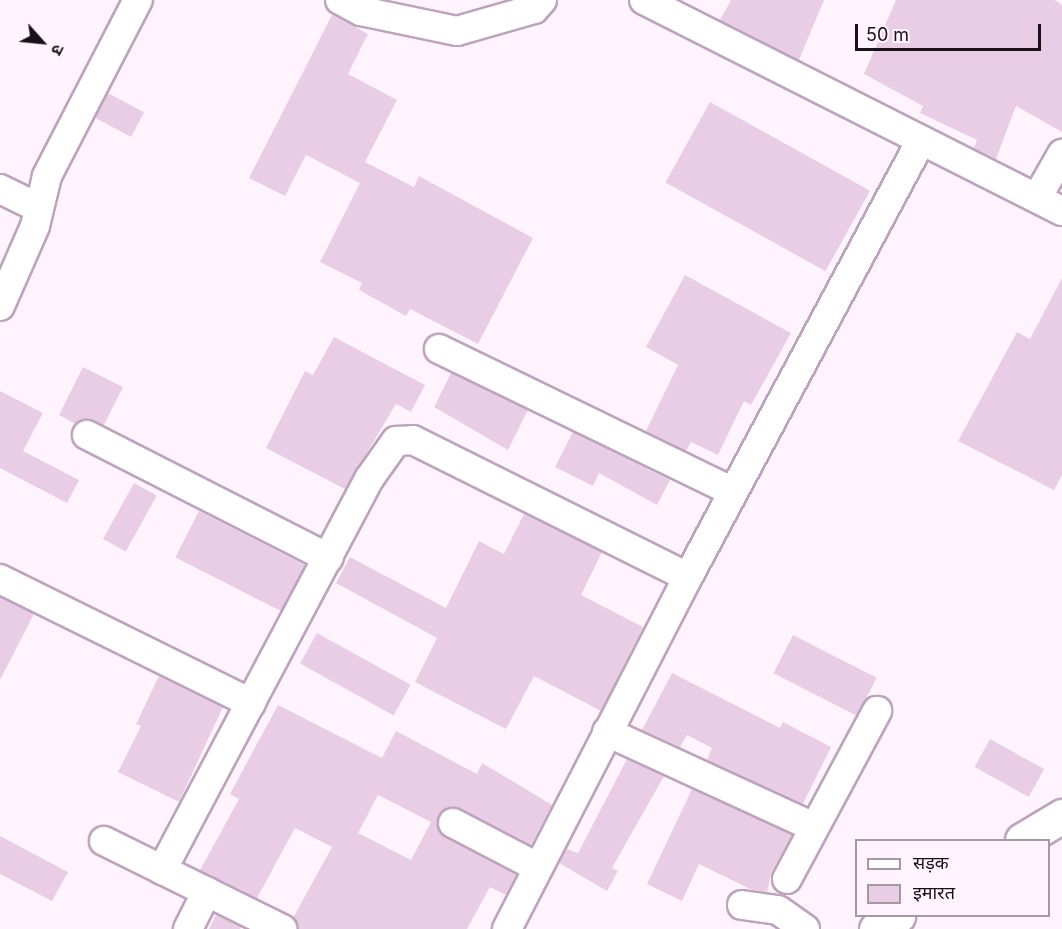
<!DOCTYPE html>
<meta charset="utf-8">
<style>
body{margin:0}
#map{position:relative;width:1062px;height:929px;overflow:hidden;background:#fff4fe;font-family:Inter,"Noto Sans Devanagari",sans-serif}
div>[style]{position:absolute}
.building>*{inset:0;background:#e8cde5;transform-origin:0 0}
.roads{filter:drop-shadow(2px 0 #bda3bb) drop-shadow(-2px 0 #bda3bb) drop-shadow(0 2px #bda3bb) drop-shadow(0 -2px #bda3bb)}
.street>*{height:28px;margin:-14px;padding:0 14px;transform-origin:14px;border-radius:14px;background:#fff}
.secondary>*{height:33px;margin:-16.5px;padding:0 16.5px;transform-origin:16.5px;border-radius:16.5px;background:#fff}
span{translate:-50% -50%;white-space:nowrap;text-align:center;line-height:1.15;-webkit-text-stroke:5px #fff4fe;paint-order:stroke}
.legend{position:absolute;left:855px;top:839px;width:195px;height:78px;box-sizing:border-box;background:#fff4fe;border:2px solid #a399a2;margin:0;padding:8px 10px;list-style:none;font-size:18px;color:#191018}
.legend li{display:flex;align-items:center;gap:12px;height:30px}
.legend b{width:30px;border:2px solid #a399a2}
.north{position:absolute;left:12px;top:12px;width:60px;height:60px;-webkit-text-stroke:4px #fff4fe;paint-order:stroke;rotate:117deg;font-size:16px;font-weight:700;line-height:24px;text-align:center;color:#191018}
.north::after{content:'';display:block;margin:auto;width:21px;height:27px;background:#191018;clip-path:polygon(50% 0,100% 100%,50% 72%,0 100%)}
.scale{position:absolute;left:855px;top:24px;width:186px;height:27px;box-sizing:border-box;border:3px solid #191018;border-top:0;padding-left:8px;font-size:18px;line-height:21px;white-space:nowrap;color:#191018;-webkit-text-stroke:4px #fff4fe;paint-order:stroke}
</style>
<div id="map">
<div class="building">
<i style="clip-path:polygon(731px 0,824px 0,799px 60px,720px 20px)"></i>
<i style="clip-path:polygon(896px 0,1055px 0,1062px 5px,1062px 132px,1016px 106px,996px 159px,974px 148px,977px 140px,920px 113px,923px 106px,864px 74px)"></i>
<i style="clip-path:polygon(332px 15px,368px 34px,348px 74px,397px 100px,365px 162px,414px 187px,419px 176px,533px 238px,478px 344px,410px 309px,406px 316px,359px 290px,362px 283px,320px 262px,360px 183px,306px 155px,285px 196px,249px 178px)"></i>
<i style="left:108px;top:93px;width:41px;height:28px;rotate:28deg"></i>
<i style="left:710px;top:102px;width:183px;height:92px;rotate:29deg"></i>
<i style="clip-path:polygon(685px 275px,791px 333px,751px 405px,744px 401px,718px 455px,691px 442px,686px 451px,646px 431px,678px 365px,646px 347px)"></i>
<i style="clip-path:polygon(1062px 278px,1062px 475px,1054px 490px,958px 441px,1017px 332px,1030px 339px)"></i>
<i style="clip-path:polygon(334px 337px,425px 385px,411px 412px,396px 404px,345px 489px,266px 448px,305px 371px,313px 375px)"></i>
<i style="clip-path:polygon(83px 367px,123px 387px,104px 425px,87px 419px,76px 424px,59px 415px)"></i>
<i style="clip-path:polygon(451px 373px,528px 410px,508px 450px,434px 407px)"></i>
<i style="clip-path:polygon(0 391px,43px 413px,23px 451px,79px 480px,67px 503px,0 468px)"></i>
<i style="clip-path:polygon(573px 432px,670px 480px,657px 505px,599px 473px,593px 486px,555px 467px)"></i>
<i style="left:134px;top:483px;width:26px;height:64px;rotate:29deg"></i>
<i style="left:199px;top:511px;width:119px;height:52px;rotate:27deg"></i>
<i style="clip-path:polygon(524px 514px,602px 552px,581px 595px,643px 627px,601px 711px,534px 676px,506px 729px,415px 682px,437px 638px,336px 583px,350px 557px,446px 608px,479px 541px,504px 554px)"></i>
<i style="clip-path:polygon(0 597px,34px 614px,0 680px)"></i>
<i style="left:317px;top:633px;width:107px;height:35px;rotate:29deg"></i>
<i style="left:793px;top:635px;width:94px;height:43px;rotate:27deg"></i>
<i style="clip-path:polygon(672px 673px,780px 728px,783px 722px,831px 747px,803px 804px,707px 760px,712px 748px,687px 735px,680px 747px,642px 730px)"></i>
<i style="clip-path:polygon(159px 676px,223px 707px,179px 802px,118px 772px,141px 726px,136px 724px)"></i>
<i style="clip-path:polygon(evenodd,278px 705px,382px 758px,396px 731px,477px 774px,482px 763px,552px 805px,531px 845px,460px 808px,445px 809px,438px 816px,439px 831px,445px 837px,516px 875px,506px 895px,490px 887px,467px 929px,298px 929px,293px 918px,332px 847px,295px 828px,257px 898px,200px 870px,239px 799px,230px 794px,278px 705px,378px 795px,431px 822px,411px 860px,358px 833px,378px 795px)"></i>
<i style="left:990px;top:739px;width:62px;height:32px;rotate:29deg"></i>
<i style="clip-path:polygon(627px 759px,664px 776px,612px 868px,618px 871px,607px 891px,559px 863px,567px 849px,578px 853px)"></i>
<i style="clip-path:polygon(692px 789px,792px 835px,772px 871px,767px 892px,752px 890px,699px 864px,682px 901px,647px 884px)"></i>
<i style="clip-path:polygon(0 836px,68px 872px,52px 901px,0 874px)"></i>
<i style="clip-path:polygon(216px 915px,241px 927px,240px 929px,209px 929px)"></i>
</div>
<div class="roads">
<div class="street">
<i style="left:340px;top:0;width:24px;rotate:28deg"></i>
<i style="left:361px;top:11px;width:98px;rotate:11.8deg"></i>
<i style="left:457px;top:31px;width:80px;rotate:-15.9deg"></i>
<i style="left:534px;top:9px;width:12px;rotate:-48deg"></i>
<i style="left:644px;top:0;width:468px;rotate:26.8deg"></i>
<i style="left:0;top:189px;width:43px;rotate:26deg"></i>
<i style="left:1037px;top:198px;width:51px;rotate:-60.4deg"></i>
<i style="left:0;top:306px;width:87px;rotate:-66.4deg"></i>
<i style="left:35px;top:226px;width:51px;rotate:-76.5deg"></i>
<i style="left:47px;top:176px;width:198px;rotate:-62.7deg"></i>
<i style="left:439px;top:349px;width:326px;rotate:25.9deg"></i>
<i style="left:87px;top:435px;width:271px;rotate:27deg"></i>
<i style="left:0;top:579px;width:280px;rotate:26.3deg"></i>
<i style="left:607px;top:732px;width:228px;rotate:24.7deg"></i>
<i style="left:453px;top:823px;width:95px;rotate:27.6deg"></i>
<i style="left:104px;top:841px;width:199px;rotate:26.3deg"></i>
<i style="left:162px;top:870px;width:442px;rotate:-62.1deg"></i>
<i style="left:369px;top:479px;width:47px;rotate:-54.6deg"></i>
<i style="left:396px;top:441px;width:17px;rotate:-3deg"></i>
<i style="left:413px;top:440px;width:307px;rotate:26.5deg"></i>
<i style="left:787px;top:879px;width:191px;rotate:-61.8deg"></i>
<i style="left:742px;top:905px;width:36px;rotate:8deg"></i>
<i style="left:778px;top:910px;width:33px;rotate:35deg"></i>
<i style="left:188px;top:929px;width:42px;rotate:-63.4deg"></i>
<i style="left:507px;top:929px;width:396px;rotate:-62.8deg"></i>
<i style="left:688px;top:577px;width:495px;rotate:-61.9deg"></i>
</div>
<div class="secondary">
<i style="left:1022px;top:840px;width:47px;rotate:-31deg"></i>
<i style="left:876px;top:929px;width:26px;rotate:-31deg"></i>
</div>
</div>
<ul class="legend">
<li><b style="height:8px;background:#fff"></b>सड़क</li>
<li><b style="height:16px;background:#e8cde5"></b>इमारत</li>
</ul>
<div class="north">उ</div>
<div class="scale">50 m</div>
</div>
